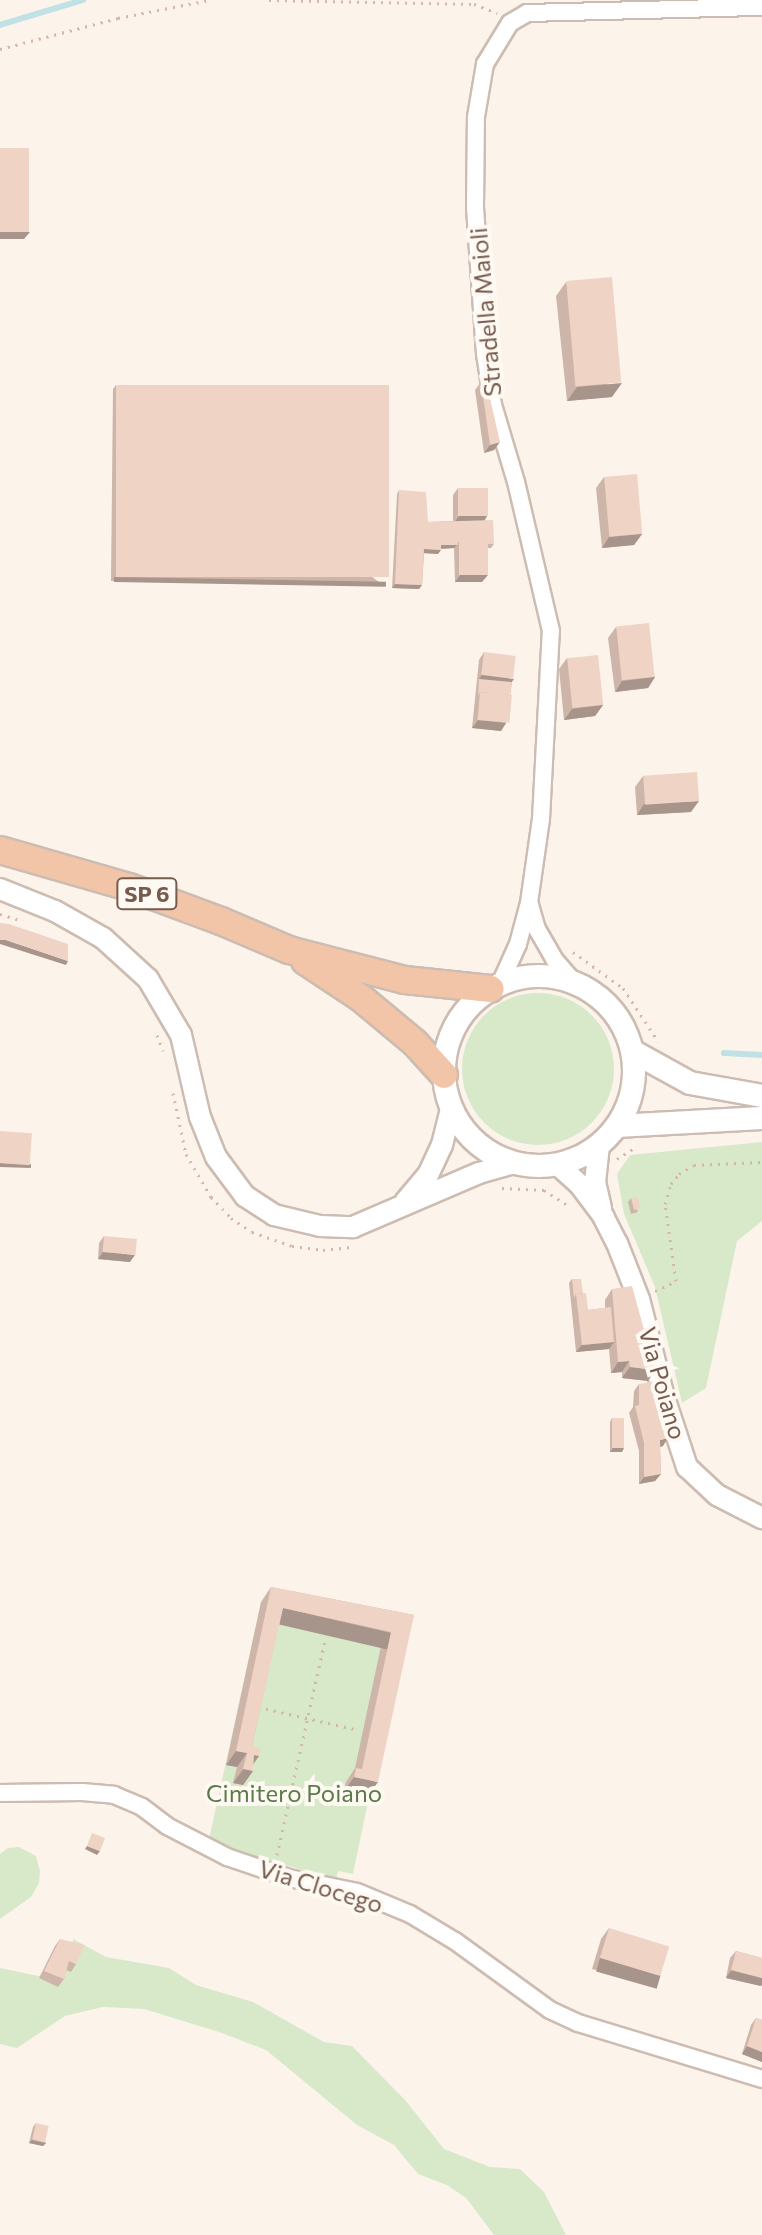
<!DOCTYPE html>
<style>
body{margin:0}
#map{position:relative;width:762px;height:2235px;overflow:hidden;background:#fcf4eb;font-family:Commissioner,sans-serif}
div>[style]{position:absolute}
.green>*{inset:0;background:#d8e9ca}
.round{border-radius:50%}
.stream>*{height:6px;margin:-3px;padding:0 3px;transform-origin:3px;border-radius:3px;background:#c0e1e5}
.path>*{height:3px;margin-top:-1.5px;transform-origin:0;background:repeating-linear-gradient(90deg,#d5b6a7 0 2px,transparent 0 8px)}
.roads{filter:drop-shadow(2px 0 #cdbcb1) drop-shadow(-2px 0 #cdbcb1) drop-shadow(0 2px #cdbcb1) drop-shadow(0 -2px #cdbcb1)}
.minor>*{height:16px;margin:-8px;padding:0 8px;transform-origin:8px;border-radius:8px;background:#fff}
.tertiary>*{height:20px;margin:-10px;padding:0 10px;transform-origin:10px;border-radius:10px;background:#fff}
.secondary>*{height:22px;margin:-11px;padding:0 11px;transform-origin:11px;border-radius:11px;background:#fff}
.secondary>.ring{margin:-11px;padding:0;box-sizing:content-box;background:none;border:22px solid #fff;border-radius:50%}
.trunk>*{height:26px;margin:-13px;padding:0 13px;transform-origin:13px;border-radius:13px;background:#f3c5a8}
.wall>*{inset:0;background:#ceb5a9}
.shaded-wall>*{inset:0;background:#a7948a;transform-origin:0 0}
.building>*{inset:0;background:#efd3c5;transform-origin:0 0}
span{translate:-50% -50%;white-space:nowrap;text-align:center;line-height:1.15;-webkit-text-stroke:8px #fef9f2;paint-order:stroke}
.shield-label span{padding:2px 6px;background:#fef9f2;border:2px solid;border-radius:6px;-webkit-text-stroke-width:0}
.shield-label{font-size:22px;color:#765b4f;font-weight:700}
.street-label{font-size:24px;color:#765b4f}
.park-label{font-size:24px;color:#5a7a48}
</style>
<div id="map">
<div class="green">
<i class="round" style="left:462px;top:993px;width:152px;height:152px"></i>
<i style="clip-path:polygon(762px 1142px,762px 1221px,737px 1241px,706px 1388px,682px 1403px,655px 1287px,624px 1214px,617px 1174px,630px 1155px)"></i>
<i style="clip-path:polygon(261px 1602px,404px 1629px,353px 1874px,338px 1871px,336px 1879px,208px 1844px)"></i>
<i style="clip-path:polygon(19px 1847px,36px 1856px,40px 1871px,39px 1883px,31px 1897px,0 1919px,0 1854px,8px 1848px)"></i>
<i style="clip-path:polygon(73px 1939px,106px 1957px,169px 1968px,196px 1985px,253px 2002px,324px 2042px,352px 2046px,406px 2101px,444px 2149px,490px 2167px,520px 2169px,544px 2192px,566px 2235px,494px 2235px,466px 2198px,447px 2185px,418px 2174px,394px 2145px,357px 2125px,266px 2050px,222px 2033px,144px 2009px,103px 2007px,65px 2016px,17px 2048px,0 2044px,0 1968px,53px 1979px,71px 1962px)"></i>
</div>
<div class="stream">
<i style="left:0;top:25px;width:87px;rotate:-16.8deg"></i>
<i style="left:724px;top:1053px;width:38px;rotate:3deg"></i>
</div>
<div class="path">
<i style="left:269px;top:0;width:205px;rotate:1.1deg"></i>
<i style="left:474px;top:4px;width:25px;rotate:21deg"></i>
<i style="left:0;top:49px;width:122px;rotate:-14.7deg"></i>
<i style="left:118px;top:18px;width:93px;rotate:-11.2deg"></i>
<i style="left:0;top:914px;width:24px;rotate:17deg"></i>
<i style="left:573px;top:952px;width:62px;rotate:35.8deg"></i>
<i style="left:623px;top:988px;width:64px;rotate:56.6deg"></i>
<i style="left:157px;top:1035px;width:17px;rotate:69deg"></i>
<i style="left:173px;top:1093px;width:62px;rotate:78deg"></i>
<i style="left:186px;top:1154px;width:50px;rotate:59.8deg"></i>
<i style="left:211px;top:1197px;width:29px;rotate:46deg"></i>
<i style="left:231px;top:1218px;width:25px;rotate:34deg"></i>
<i style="left:252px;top:1232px;width:42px;rotate:19.3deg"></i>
<i style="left:292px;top:1246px;width:31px;rotate:7deg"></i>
<i style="left:323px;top:1250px;width:28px;rotate:-6deg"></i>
<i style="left:617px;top:1159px;width:24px;rotate:-33deg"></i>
<i style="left:502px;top:1188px;width:42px;rotate:2.7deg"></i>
<i style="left:544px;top:1190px;width:30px;rotate:33deg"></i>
<i style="left:655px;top:1291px;width:23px;rotate:-25deg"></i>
<i style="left:676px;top:1281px;width:78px;rotate:-98.1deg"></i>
<i style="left:665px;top:1204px;width:21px;rotate:-73deg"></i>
<i style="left:671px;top:1184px;width:13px;rotate:-51deg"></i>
<i style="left:679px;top:1174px;width:17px;rotate:-31deg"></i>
<i style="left:694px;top:1165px;width:68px;rotate:-2.5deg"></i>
<i style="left:258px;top:1707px;width:99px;rotate:12.8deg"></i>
<i style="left:277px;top:1855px;width:224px;rotate:-77.4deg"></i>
</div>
<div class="roads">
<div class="minor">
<i style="left:530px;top:905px;width:25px;rotate:74deg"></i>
<i style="left:537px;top:929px;width:34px;rotate:60deg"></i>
<i style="left:554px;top:959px;width:32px;rotate:49deg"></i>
<i style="left:500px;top:984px;width:44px;rotate:-65.8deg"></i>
<i style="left:518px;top:944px;width:42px;rotate:-75deg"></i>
<i style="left:529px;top:903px;width:85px;rotate:-81.9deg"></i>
<i style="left:541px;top:819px;width:188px;rotate:-87deg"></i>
<i style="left:551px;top:631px;width:153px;rotate:-103.2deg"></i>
<i style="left:516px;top:482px;width:80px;rotate:-106.6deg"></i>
<i style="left:493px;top:405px;width:52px;rotate:-98.9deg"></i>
<i style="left:485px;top:354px;width:146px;rotate:-93.9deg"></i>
<i style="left:475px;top:208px;width:91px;rotate:-89.4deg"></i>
<i style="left:476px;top:117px;width:54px;rotate:-80.4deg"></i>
<i style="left:485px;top:64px;width:48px;rotate:-58.6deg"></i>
<i style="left:510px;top:23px;width:20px;rotate:-30deg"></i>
<i style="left:527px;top:13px;width:235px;rotate:-1.5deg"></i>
<i style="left:0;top:1793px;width:82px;rotate:-0.7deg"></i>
<i style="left:82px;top:1792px;width:32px;rotate:5deg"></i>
<i style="left:114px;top:1795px;width:30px;rotate:23deg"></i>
<i style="left:142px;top:1807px;width:31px;rotate:37deg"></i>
<i style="left:167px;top:1826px;width:68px;rotate:27.3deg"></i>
<i style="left:227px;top:1857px;width:65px;rotate:18.7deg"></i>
<i style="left:289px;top:1878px;width:69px;rotate:11.6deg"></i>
<i style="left:357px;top:1892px;width:57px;rotate:22.5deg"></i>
<i style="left:410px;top:1914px;width:52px;rotate:31deg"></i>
<i style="left:455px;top:1941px;width:117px;rotate:36deg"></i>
<i style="left:550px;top:2010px;width:31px;rotate:25deg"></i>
<i style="left:578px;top:2023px;width:192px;rotate:16.9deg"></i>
</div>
<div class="tertiary">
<i style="left:0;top:889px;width:59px;rotate:21.8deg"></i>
<i style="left:55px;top:911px;width:55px;rotate:29.4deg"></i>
<i style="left:103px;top:938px;width:61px;rotate:42.3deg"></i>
<i style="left:148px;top:979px;width:65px;rotate:59.5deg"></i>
<i style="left:181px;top:1035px;width:84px;rotate:77deg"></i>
<i style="left:200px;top:1117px;width:43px;rotate:68.2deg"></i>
<i style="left:216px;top:1157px;width:49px;rotate:53.4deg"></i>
<i style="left:245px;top:1196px;width:35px;rotate:33deg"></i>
<i style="left:274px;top:1215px;width:47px;rotate:13.4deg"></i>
<i style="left:320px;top:1226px;width:33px;rotate:2deg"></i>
<i style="left:353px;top:1227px;width:137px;rotate:-23.2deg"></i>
<i style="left:479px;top:1173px;width:35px;rotate:-16deg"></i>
<i style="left:599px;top:1145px;width:37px;rotate:96deg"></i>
<i style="left:595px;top:1182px;width:27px;rotate:77deg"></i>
<i style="left:558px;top:1165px;width:30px;rotate:42deg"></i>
<i style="left:580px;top:1185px;width:39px;rotate:53deg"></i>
<i style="left:603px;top:1216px;width:30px;rotate:63deg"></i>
<i style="left:617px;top:1243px;width:60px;rotate:68.6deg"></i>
<i style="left:639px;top:1299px;width:101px;rotate:75.7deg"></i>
<i style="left:664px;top:1397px;width:74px;rotate:71.8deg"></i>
<i style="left:687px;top:1467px;width:41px;rotate:43deg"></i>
<i style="left:717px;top:1495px;width:51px;rotate:27.1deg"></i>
<i style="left:405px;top:1202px;width:35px;rotate:-50deg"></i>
<i style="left:428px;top:1175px;width:33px;rotate:-65deg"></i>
<i style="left:442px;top:1145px;width:38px;rotate:-76deg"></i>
</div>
<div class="secondary">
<i class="ring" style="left:444px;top:976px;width:168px;height:168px"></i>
<i style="left:632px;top:1051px;width:66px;rotate:28.9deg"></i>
<i style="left:690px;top:1083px;width:73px;rotate:10.2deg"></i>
<i style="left:617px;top:1126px;width:145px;rotate:-3.2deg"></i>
</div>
<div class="trunk">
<i style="left:0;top:850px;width:134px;rotate:16deg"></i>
<i style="left:129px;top:887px;width:98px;rotate:20.3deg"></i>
<i style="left:221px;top:921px;width:74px;rotate:23.1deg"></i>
<i style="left:289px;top:950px;width:120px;rotate:14.5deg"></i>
<i style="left:405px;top:980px;width:86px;rotate:6deg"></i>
<i style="left:305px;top:961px;width:67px;rotate:33.5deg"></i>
<i style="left:361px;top:998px;width:70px;rotate:39.8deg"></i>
<i style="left:415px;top:1043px;width:43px;rotate:47.8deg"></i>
</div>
</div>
<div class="wall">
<i style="clip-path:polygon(566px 282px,612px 397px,567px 401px,556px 296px)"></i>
<i style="clip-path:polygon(481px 382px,494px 450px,484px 453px,475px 390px)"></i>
<i style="clip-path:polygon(116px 385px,383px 585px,111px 581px,113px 389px)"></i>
<i style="clip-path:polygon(604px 477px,642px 534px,634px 545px,602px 548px,596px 488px)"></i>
<i style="clip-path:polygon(458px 488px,487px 516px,485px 520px,494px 544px,491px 548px,488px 548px,482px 582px,455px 582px,454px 548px,441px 549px,438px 554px,424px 553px,422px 585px,419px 589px,392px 588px,397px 494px,399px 490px,428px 522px,453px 521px,453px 495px)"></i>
<i style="clip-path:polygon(616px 627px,655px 677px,648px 688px,615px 692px,608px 638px)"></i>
<i style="clip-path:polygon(484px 652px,512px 682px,506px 723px,501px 731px,472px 728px,479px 660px)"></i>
<i style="clip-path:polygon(567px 658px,603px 705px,595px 716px,564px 720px,559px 669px)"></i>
<i style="clip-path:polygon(643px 776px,691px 812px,637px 815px,635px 787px)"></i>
<i style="clip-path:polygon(631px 1198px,638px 1212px,631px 1214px,628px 1202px)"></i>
<i style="clip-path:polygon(104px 1236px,130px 1262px,98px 1259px,99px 1243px)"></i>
<i style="clip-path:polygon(572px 1279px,583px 1293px,588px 1310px,605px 1308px,605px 1300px,612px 1289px,648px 1381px,622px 1378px,622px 1372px,611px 1373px,609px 1349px,576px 1352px,569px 1283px)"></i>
<i style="clip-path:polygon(639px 1384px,663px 1446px,660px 1447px,661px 1474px,655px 1481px,639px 1484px,639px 1451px,629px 1413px,633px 1407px,634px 1391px)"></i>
<i style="clip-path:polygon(612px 1418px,622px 1452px,610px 1452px,610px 1422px)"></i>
<i style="clip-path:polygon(271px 1587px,414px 1615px,368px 1796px,344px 1791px,346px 1782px,355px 1768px,381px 1646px,279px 1623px,252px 1746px,259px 1756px,253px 1764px,253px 1771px,243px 1785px,233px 1783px,237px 1767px,226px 1765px,261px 1602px)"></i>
<i style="clip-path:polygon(609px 1928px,653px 1986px,592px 1969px,601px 1939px)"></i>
<i style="clip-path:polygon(60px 1939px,76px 1964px,71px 1972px,66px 1970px,64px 1979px,58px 1987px,39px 1978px,55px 1946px)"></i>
<i style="clip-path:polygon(736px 1951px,762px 1958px,761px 1986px,726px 1978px,730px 1958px)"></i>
<i style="clip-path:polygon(756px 2018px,762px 2020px,762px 2062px,742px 2054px,751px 2025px)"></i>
<i style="clip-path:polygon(36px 2123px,46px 2143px,43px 2146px,29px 2143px,33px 2127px)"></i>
</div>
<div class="shaded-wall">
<i style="clip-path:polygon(0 232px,30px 232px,24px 239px,0 239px)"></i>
<i style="clip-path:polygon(622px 383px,612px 397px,567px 401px,577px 387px)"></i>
<i style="clip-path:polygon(500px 442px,494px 450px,484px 453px,490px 445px)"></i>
<i style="clip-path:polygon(459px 516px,487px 516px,482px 524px,454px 523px)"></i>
<i style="clip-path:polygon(642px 534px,634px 545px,602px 548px,609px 537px)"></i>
<i style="clip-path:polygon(441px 545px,457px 545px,454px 548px,438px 549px)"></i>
<i style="clip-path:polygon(424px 549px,441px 550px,438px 554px,421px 553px)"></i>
<i style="clip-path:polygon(460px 575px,488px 575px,482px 582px,455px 582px)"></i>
<i style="left:114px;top:577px;width:272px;height:5px;rotate:1deg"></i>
<i style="clip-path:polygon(395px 584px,422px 585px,419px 589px,392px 588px)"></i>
<i style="clip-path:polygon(482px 675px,514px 679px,509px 686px,479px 679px)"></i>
<i style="clip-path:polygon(655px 677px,648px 688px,615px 692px,622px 681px)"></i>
<i style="clip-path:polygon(603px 705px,595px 716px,564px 720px,572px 709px)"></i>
<i style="clip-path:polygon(478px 720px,506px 723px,501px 731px,472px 728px)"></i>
<i style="clip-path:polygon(699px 801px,691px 812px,637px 815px,644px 804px)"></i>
<i style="clip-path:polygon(0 940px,6px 940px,68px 961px,66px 965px,0 944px)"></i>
<i style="left:0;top:1163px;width:31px;height:4px;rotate:2deg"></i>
<i style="clip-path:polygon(103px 1252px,135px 1255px,130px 1262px,98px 1259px)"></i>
<i style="clip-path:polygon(614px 1342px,609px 1349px,576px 1352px,582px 1345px)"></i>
<i style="clip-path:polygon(629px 1361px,622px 1372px,611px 1373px,618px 1362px)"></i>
<i style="clip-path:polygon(630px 1367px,655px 1370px,648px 1381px,622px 1378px)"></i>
<i style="clip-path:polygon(668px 1438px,663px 1446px,655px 1448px,660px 1440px)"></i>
<i style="clip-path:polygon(613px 1448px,624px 1448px,622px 1452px,610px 1452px)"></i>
<i style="clip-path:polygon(661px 1474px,655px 1481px,639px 1484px,644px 1477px)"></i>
<i style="left:283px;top:1608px;width:111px;height:17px;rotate:13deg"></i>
<i style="clip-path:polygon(236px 1751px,247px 1753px,237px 1767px,226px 1765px)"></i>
<i style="clip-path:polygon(254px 1755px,259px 1756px,249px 1770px,253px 1771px,243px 1785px,233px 1783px)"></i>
<i style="clip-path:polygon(354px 1777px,378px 1782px,368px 1796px,344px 1791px)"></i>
<i style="clip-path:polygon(87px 1846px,100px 1851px,97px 1855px,85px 1849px)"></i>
<i style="left:600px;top:1958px;width:63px;height:14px;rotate:16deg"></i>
<i style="clip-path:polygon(731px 1970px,762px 1978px,762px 1985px,761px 1986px,726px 1978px)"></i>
<i style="clip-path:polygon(747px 2046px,762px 2052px,762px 2062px,742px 2054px)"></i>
<i style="clip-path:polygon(32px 2140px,46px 2143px,43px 2146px,29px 2143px)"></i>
</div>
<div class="building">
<i style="left:0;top:148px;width:29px;height:84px"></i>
<i style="left:612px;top:277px;width:106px;height:46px;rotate:85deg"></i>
<i style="clip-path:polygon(486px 381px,500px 442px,490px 445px,481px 382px)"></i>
<i style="left:116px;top:385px;width:273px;height:192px"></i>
<i style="left:637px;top:474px;width:60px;height:33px;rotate:85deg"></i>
<i style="left:458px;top:488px;width:30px;height:28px"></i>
<i style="clip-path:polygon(399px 490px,426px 492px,428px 522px,493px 520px,494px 544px,488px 544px,488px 540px,459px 541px,457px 545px,441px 545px,441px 550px,424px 549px,422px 585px,395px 584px)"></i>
<i style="left:488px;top:540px;width:35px;height:29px;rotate:90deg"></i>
<i style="left:649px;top:623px;width:54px;height:33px;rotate:84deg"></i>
<i style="left:484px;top:652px;width:32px;height:23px;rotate:7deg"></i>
<i style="left:598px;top:655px;width:50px;height:31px;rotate:84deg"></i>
<i style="clip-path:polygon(479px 679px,512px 682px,510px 695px,480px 692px,478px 696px)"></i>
<i style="left:480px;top:692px;width:32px;height:28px;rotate:5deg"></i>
<i style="left:697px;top:772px;width:29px;height:54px;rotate:86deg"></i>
<i style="clip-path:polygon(0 923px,9px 924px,68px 944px,68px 961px,6px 940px,0 940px)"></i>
<i style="left:0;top:1131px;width:32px;height:32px;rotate:4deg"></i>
<i style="clip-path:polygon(638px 1197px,640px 1208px,634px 1210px,631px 1198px)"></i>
<i style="left:104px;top:1236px;width:33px;height:16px;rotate:5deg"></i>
<i style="clip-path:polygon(572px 1279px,581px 1279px,583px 1293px,576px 1294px,574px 1298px)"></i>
<i style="clip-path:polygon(632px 1286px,655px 1370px,630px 1367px,629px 1361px,618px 1362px,612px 1289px)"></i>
<i style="clip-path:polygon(586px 1293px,588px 1310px,611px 1307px,614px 1342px,582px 1345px,576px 1294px)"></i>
<i style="clip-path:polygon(655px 1381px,668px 1438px,660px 1440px,661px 1474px,644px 1477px,644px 1443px,635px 1406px,639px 1405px,639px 1384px)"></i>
<i style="left:612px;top:1418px;width:12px;height:30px"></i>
<i style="clip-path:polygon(271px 1587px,414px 1615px,378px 1782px,354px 1777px,356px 1768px,362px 1769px,391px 1632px,283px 1608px,252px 1746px,260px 1748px,259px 1756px,254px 1755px,253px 1771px,243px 1769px,247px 1753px,236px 1751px)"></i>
<i style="left:92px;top:1833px;width:14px;height:14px;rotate:21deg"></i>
<i style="left:609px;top:1928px;width:63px;height:31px;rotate:17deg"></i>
<i style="clip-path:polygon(60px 1939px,85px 1945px,76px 1964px,69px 1961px,64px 1979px,44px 1971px)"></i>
<i style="clip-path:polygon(736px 1951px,762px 1958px,762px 1978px,731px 1970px)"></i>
<i style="clip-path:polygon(756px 2018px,762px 2020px,762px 2052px,747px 2046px)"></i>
<i style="left:36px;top:2123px;width:13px;height:17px;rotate:13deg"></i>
</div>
<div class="shield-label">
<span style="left:147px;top:894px">SP 6</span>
</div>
<div class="street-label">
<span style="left:485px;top:312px;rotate:-95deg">Stradella Maioli</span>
<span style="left:663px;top:1383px;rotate:74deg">Via Poiano</span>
<span style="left:321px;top:1886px;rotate:17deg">Via Clocego</span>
</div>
<div class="park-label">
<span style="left:294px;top:1793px">Cimitero Poiano</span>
</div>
</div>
